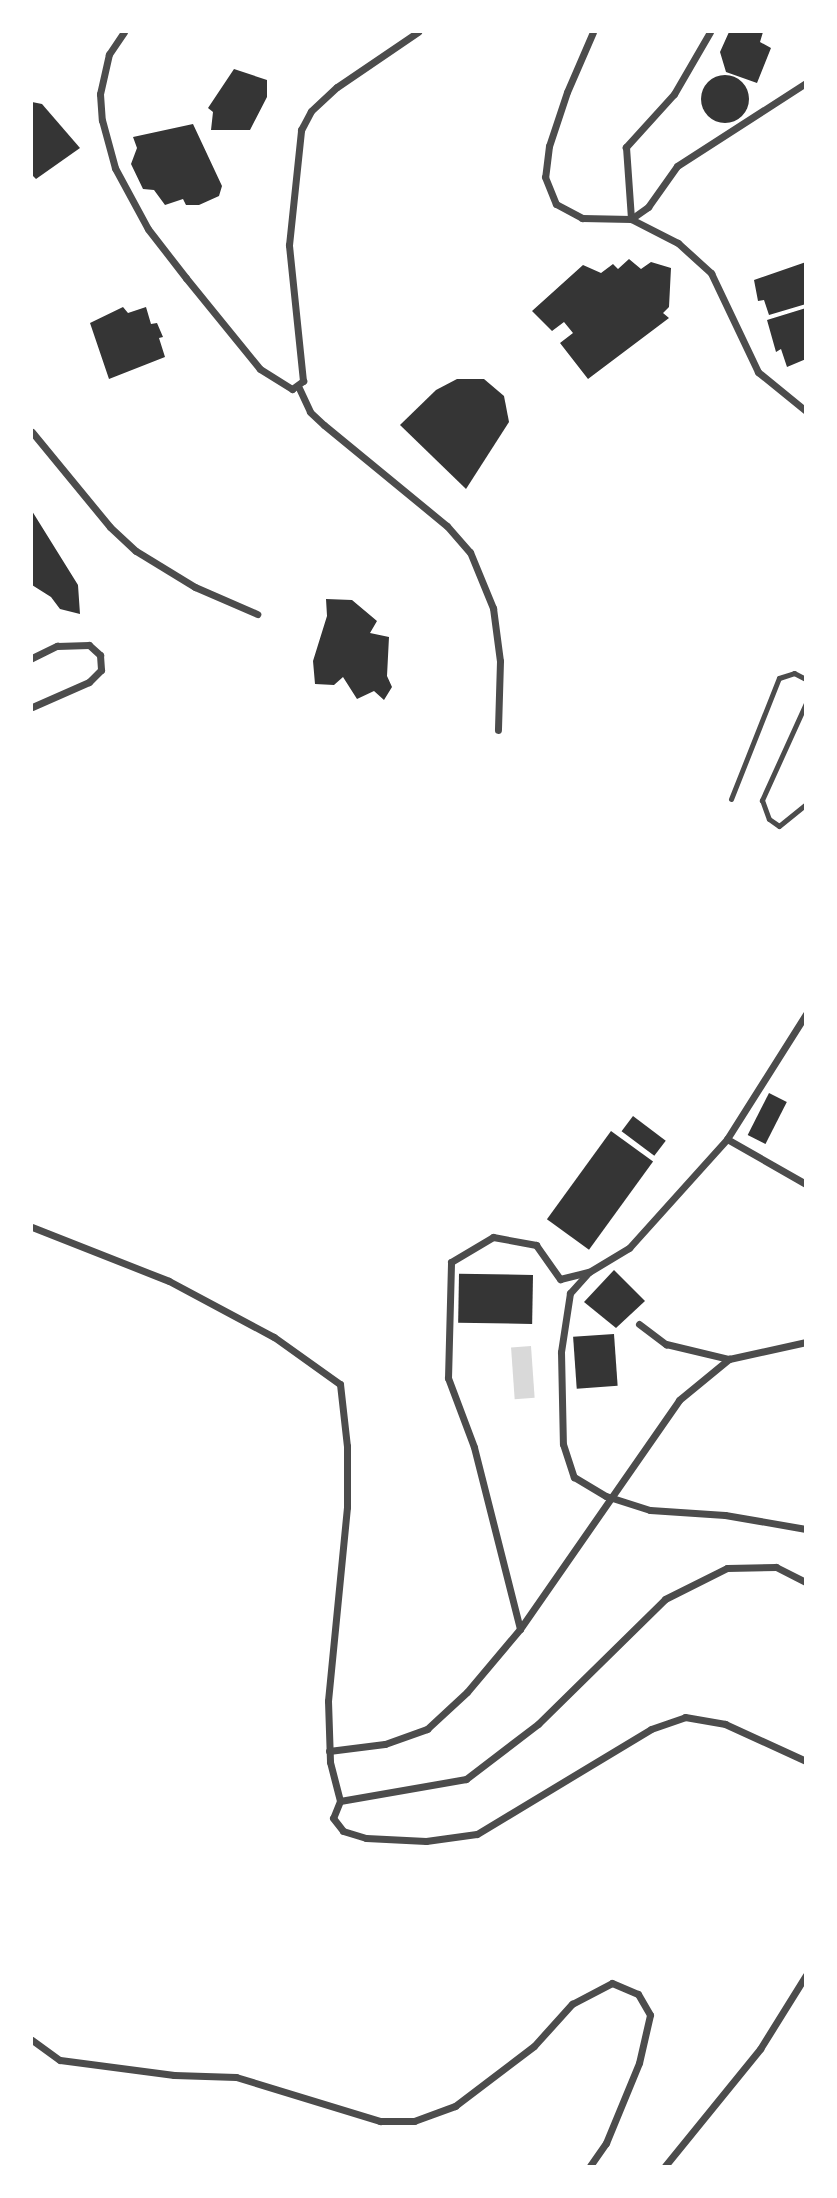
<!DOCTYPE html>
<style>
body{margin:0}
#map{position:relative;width:837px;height:2198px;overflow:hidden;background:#fff;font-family:"Golos Text",sans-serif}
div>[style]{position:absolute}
.water>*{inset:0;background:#d9d9d9;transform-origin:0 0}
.building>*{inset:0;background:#353535;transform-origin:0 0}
.round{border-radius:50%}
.service>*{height:5px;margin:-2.5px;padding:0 2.5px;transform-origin:2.5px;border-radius:2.5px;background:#4c4c4c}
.minor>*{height:7px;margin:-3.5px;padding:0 3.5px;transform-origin:3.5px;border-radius:3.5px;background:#4c4c4c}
span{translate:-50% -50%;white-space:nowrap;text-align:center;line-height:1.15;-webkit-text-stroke:5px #fff;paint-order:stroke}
.frame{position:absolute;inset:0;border:33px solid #fff;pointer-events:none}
</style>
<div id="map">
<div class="water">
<i style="left:531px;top:1346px;width:52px;height:20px;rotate:86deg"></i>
</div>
<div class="building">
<i style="clip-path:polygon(729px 32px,763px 32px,760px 42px,771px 48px,757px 83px,726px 72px,720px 52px)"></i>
<i style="clip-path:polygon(234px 69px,267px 80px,267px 97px,250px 130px,211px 130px,213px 112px,208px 108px)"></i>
<i class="round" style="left:701px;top:75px;width:48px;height:48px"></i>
<i style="clip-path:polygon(32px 102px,42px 104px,80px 148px,36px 179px,32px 175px)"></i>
<i style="clip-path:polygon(193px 124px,222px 186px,219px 196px,199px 205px,186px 205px,183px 199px,165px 205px,154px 190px,143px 189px,131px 164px,137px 148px,133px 137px)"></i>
<i style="clip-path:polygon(629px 259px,641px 269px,651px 262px,671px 268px,669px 307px,663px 313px,669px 318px,588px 379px,560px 343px,573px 333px,564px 322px,552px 331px,532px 311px,583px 265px,601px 273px,613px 264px,618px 269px)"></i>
<i style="clip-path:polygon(806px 262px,806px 304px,769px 315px,764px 300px,758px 301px,754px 280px)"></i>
<i style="clip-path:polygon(123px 307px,128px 313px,146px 307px,151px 324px,157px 323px,163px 337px,159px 338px,165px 357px,109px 379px,90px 323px)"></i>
<i style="clip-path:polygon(806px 308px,806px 359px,787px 367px,781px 349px,776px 352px,767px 320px)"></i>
<i style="clip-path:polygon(457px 379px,484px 379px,504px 396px,509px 422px,466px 489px,400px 425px,436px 390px)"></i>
<i style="clip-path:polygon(32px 511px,78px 585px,80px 614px,60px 609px,51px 597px,32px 585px)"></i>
<i style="clip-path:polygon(326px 599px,352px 600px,377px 621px,370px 633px,389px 637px,387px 676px,392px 687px,384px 700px,374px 691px,357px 699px,343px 677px,334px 685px,315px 684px,313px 661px,327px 616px)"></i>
<i style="left:769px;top:1093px;width:20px;height:47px;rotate:27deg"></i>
<i style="left:633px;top:1116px;width:41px;height:19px;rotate:37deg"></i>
<i style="left:611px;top:1131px;width:52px;height:109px;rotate:36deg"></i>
<i style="clip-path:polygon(614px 1270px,645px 1301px,616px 1328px,584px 1302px)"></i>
<i style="left:533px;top:1275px;width:49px;height:74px;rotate:91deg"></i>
<i style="left:614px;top:1334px;width:52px;height:41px;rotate:86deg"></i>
</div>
<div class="service">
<i style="left:806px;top:703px;width:107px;rotate:114.4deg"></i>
<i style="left:762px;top:800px;width:20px;rotate:70deg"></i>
<i style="left:769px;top:819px;width:12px;rotate:35deg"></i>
<i style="left:779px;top:826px;width:35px;rotate:-39deg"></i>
<i style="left:731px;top:799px;width:130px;rotate:-68.4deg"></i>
<i style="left:779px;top:678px;width:16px;rotate:-18deg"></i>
<i style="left:794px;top:673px;width:13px;rotate:27deg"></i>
</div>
<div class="minor">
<i style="left:124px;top:32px;width:27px;rotate:124deg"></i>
<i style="left:109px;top:54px;width:41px;rotate:102.7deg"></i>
<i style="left:100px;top:94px;width:26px;rotate:86deg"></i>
<i style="left:102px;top:120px;width:50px;rotate:74.8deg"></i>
<i style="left:115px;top:168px;width:69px;rotate:61.6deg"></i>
<i style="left:148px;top:229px;width:62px;rotate:52.2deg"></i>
<i style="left:186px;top:278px;width:117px;rotate:50.9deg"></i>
<i style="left:260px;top:369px;width:38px;rotate:32deg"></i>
<i style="left:292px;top:389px;width:14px;rotate:-36deg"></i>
<i style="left:303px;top:381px;width:137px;rotate:-95.9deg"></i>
<i style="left:289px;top:245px;width:116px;rotate:-84deg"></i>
<i style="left:301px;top:130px;width:21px;rotate:-62deg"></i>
<i style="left:311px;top:111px;width:35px;rotate:-43deg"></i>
<i style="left:337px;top:87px;width:98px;rotate:-34.2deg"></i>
<i style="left:593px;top:32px;width:65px;rotate:113.4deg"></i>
<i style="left:567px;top:92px;width:57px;rotate:108.4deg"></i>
<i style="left:549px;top:146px;width:31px;rotate:97deg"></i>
<i style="left:545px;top:177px;width:29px;rotate:68deg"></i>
<i style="left:556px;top:204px;width:30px;rotate:28deg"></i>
<i style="left:582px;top:218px;width:49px;rotate:1.2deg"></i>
<i style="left:631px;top:219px;width:21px;rotate:-35deg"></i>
<i style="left:648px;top:207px;width:50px;rotate:-54.7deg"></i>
<i style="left:677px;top:166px;width:153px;rotate:-32.8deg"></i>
<i style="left:710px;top:32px;width:72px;rotate:120.1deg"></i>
<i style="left:674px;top:94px;width:72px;rotate:132.2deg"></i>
<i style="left:626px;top:147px;width:72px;rotate:86deg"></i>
<i style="left:631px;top:219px;width:53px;rotate:27.1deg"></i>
<i style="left:678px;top:243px;width:45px;rotate:42.3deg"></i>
<i style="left:711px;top:273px;width:110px;rotate:64.6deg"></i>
<i style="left:758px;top:372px;width:62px;rotate:39.1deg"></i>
<i style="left:299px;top:388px;width:26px;rotate:65deg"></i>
<i style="left:310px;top:412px;width:19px;rotate:43deg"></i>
<i style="left:324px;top:425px;width:159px;rotate:39.4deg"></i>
<i style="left:447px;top:526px;width:35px;rotate:49deg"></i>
<i style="left:470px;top:552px;width:61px;rotate:67.7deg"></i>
<i style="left:493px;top:608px;width:53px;rotate:82.5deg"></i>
<i style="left:500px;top:661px;width:69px;rotate:91.7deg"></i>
<i style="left:32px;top:432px;width:123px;rotate:50.6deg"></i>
<i style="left:110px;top:527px;width:35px;rotate:43deg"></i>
<i style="left:136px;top:551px;width:69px;rotate:31.4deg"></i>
<i style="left:195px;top:587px;width:68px;rotate:23.5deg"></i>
<i style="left:32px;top:658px;width:28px;rotate:-26deg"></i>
<i style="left:57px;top:646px;width:32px;rotate:-2deg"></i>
<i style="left:89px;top:645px;width:15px;rotate:42deg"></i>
<i style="left:100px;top:655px;width:15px;rotate:86deg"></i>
<i style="left:101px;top:670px;width:17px;rotate:135deg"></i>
<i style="left:89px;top:682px;width:62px;rotate:156.3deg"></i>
<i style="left:727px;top:1139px;width:91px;rotate:29.7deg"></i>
<i style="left:32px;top:1227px;width:147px;rotate:21.5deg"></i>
<i style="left:169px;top:1281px;width:119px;rotate:28.1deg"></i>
<i style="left:274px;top:1337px;width:81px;rotate:35.5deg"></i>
<i style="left:340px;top:1384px;width:62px;rotate:83.6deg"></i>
<i style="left:347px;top:1446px;width:61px;rotate:90deg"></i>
<i style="left:347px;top:1507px;width:195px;rotate:95.6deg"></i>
<i style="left:328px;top:1701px;width:61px;rotate:88.1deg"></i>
<i style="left:330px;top:1762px;width:40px;rotate:75.6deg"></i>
<i style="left:340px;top:1801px;width:18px;rotate:112deg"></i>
<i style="left:333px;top:1818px;width:16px;rotate:52deg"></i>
<i style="left:343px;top:1831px;width:24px;rotate:17deg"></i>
<i style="left:366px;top:1838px;width:60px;rotate:2.9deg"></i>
<i style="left:426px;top:1841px;width:51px;rotate:-7.8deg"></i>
<i style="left:477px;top:1834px;width:203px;rotate:-31.1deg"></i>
<i style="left:651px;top:1729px;width:36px;rotate:-19deg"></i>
<i style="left:685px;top:1717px;width:41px;rotate:9.9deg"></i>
<i style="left:725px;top:1724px;width:89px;rotate:24.6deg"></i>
<i style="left:588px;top:1273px;width:27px;rotate:132deg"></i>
<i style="left:570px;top:1293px;width:60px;rotate:98.7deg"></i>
<i style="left:561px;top:1352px;width:92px;rotate:88.8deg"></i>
<i style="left:563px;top:1444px;width:35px;rotate:72deg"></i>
<i style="left:574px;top:1477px;width:37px;rotate:31deg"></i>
<i style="left:606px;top:1496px;width:46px;rotate:17.7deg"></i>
<i style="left:650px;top:1510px;width:75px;rotate:3.8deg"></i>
<i style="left:725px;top:1515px;width:82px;rotate:9.8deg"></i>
<i style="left:639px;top:1324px;width:34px;rotate:37deg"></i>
<i style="left:666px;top:1344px;width:65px;rotate:13.4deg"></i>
<i style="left:520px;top:1629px;width:188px;rotate:-104.2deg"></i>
<i style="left:474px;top:1447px;width:74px;rotate:-110.6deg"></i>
<i style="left:448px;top:1378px;width:116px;rotate:-88.5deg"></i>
<i style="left:451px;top:1262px;width:49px;rotate:-30.8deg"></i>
<i style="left:493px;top:1237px;width:44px;rotate:10.5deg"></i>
<i style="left:536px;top:1245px;width:42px;rotate:54.8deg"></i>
<i style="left:560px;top:1279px;width:30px;rotate:-14deg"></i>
<i style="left:589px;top:1272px;width:47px;rotate:-31deg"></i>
<i style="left:629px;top:1248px;width:147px;rotate:-48deg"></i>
<i style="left:727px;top:1139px;width:148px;rotate:-57.7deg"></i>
<i style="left:329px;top:1751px;width:56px;rotate:-7.1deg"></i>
<i style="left:385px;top:1744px;width:45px;rotate:-19.7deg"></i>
<i style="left:427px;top:1729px;width:54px;rotate:-42.8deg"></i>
<i style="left:467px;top:1692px;width:82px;rotate:-49.9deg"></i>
<i style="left:520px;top:1629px;width:279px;rotate:-55.2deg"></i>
<i style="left:679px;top:1400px;width:65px;rotate:-39.4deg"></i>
<i style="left:729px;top:1359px;width:79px;rotate:-12.4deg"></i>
<i style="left:340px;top:1801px;width:128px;rotate:-9.9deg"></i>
<i style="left:466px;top:1779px;width:91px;rotate:-37.4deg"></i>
<i style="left:538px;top:1724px;width:178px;rotate:-44.5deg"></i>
<i style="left:665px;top:1599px;width:69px;rotate:-26.6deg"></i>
<i style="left:727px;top:1568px;width:49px;rotate:-1.2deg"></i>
<i style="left:776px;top:1567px;width:34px;rotate:27deg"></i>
<i style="left:32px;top:2040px;width:34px;rotate:36deg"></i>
<i style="left:60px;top:2060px;width:115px;rotate:7.5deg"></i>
<i style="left:174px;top:2075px;width:62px;rotate:1.8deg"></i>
<i style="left:236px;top:2077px;width:151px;rotate:17deg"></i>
<i style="left:380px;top:2121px;width:34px"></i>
<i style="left:414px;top:2121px;width:44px;rotate:-20.1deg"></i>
<i style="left:455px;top:2106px;width:99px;rotate:-37.2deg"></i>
<i style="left:534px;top:2046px;width:57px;rotate:-47.9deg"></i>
<i style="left:572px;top:2004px;width:45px;rotate:-27.7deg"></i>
<i style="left:612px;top:1983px;width:28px;rotate:23deg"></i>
<i style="left:638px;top:1994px;width:24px;rotate:60deg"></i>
<i style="left:650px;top:2015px;width:49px;rotate:102.9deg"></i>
<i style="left:639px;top:2063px;width:87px;rotate:112.4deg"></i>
<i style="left:606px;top:2143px;width:28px;rotate:125deg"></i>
<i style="left:665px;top:2166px;width:151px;rotate:-50.9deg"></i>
<i style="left:760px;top:2049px;width:87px;rotate:-58.1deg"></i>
</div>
<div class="frame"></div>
</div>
